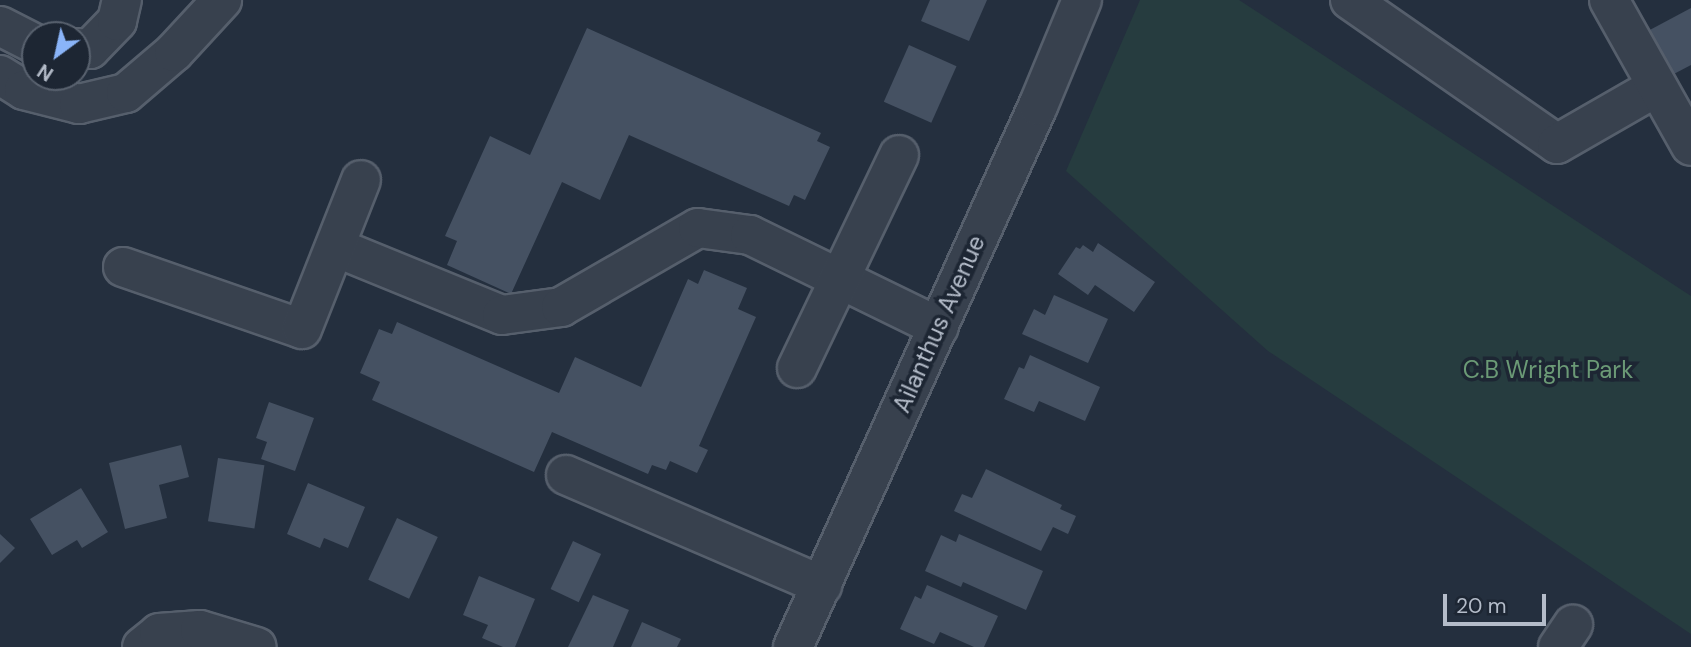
<!DOCTYPE html>
<style>
body{margin:0}
#map{position:relative;width:1691px;height:647px;overflow:hidden;background:#242f3e;font-family:"DM Sans",sans-serif}
div>[style]{position:absolute}
.green>*{inset:0;background:#263c3f}
.building>*{inset:0;background:#455162;transform-origin:0 0}
.roads{filter:drop-shadow(2px 0 #565f6c) drop-shadow(-2px 0 #565f6c) drop-shadow(0 2px #565f6c) drop-shadow(0 -2px #565f6c)}
.minor>*{height:38px;margin:-19px;padding:0 19px;transform-origin:19px;border-radius:19px;background:#38414e}
span{translate:-50% -50%;white-space:nowrap;text-align:center;line-height:1.15;-webkit-text-stroke:7px #1d2633;paint-order:stroke}
.street-label{font-size:24px;color:#b4bcc9}
.park-label{font-size:24px;color:#6b9a76}
.north{position:absolute;left:21px;top:21px;width:70px;height:70px;box-sizing:border-box;background:#1d2633;border:2px solid #59626f;border-radius:50%;rotate:213deg;font-size:19px;font-weight:700;line-height:28px;text-align:center;color:#b4bcc9}
.north::after{content:'';display:block;margin:auto;width:24px;height:32px;background:#8ab4f8;clip-path:polygon(50% 0,100% 100%,50% 72%,0 100%)}
.scale{position:absolute;left:1443px;top:594px;width:103px;height:32px;box-sizing:border-box;border:4px solid #b4bcc9;border-top:0;padding-left:9px;font-size:21px;line-height:24px;white-space:nowrap;color:#b4bcc9;-webkit-text-stroke:5px #1d2633;paint-order:stroke}
</style>
<div id="map">
<div class="green">
<i style="clip-path:polygon(1140px 0,1239px 0,1691px 296px,1691px 634px,1268px 351px,1066px 171px)"></i>
</div>
<div class="building">
<i style="clip-path:polygon(930px 0,987px 0,969px 41px,921px 21px)"></i>
<i style="clip-path:polygon(1691px 8px,1691px 65px,1670px 76px,1646px 32px)"></i>
<i style="clip-path:polygon(587px 28px,821px 133px,817px 141px,830px 147px,805px 200px,794px 195px,789px 206px,629px 135px,600px 200px,562px 182px,511px 294px,447px 265px,457px 241px,445px 236px,490px 136px,530px 155px)"></i>
<i style="left:909px;top:45px;width:52px;height:62px;rotate:24deg"></i>
<i style="clip-path:polygon(1098px 243px,1155px 282px,1134px 312px,1095px 285px,1088px 295px,1058px 274px,1076px 247px,1080px 249px,1083px 245px,1093px 252px)"></i>
<i style="clip-path:polygon(704px 270px,747px 288px,738px 309px,756px 317px,699px 446px,708px 450px,697px 473px,670px 461px,666px 470px,652px 465px,648px 474px,552px 432px,534px 472px,372px 400px,380px 382px,360px 373px,379px 329px,392px 334px,397px 322px,559px 393px,575px 357px,641px 387px,688px 279px,698px 284px)"></i>
<i style="clip-path:polygon(1054px 295px,1108px 319px,1088px 363px,1022px 334px,1034px 309px,1045px 315px)"></i>
<i style="clip-path:polygon(1030px 355px,1100px 387px,1085px 421px,1039px 401px,1034px 412px,1004px 399px,1019px 367px,1024px 369px)"></i>
<i style="clip-path:polygon(269px 402px,314px 418px,295px 471px,261px 459px,267px 442px,256px 438px)"></i>
<i style="clip-path:polygon(181px 445px,189px 477px,159px 485px,167px 518px,125px 529px,109px 463px)"></i>
<i style="left:218px;top:458px;width:47px;height:64px;rotate:9deg"></i>
<i style="clip-path:polygon(986px 469px,1062px 505px,1060px 509px,1076px 516px,1068px 534px,1053px 527px,1041px 551px,954px 511px,962px 494px,972px 498px)"></i>
<i style="clip-path:polygon(308px 483px,365px 507px,348px 548px,324px 538px,320px 548px,287px 534px)"></i>
<i style="clip-path:polygon(81px 488px,108px 532px,82px 548px,77px 540px,52px 555px,30px 519px)"></i>
<i style="left:397px;top:518px;width:45px;height:68px;rotate:25deg"></i>
<i style="clip-path:polygon(0 534px,15px 548px,0 563px)"></i>
<i style="clip-path:polygon(959px 534px,1043px 571px,1026px 610px,963px 582px,961px 587px,925px 571px,941px 535px,956px 542px)"></i>
<i style="left:573px;top:541px;width:31px;height:53px;rotate:25deg"></i>
<i style="clip-path:polygon(479px 576px,535px 599px,515px 647px,503px 647px,482px 638px,488px 625px,463px 615px)"></i>
<i style="clip-path:polygon(927px 585px,998px 616px,984px 647px,974px 647px,940px 632px,934px 644px,900px 629px,915px 596px,921px 599px)"></i>
<i style="clip-path:polygon(593px 595px,629px 610px,613px 647px,568px 647px)"></i>
<i style="clip-path:polygon(642px 622px,681px 639px,677px 647px,631px 647px)"></i>
</div>
<div class="roads">
<div class="minor">
<i style="left:1350px;top:0;width:252px;rotate:34.8deg"></i>
<i style="left:1557px;top:144px;width:114px;rotate:-29.9deg"></i>
<i style="left:1609px;top:0;width:167px;rotate:60.7deg"></i>
<i style="left:0;top:26px;width:39px;rotate:27deg"></i>
<i style="left:77px;top:48px;width:13px;rotate:4deg"></i>
<i style="left:90px;top:49px;width:39px;rotate:-46deg"></i>
<i style="left:117px;top:21px;width:22px;rotate:-77deg"></i>
<i style="left:0;top:75px;width:28px;rotate:32deg"></i>
<i style="left:24px;top:90px;width:57px;rotate:14.3deg"></i>
<i style="left:79px;top:104px;width:48px;rotate:-13.2deg"></i>
<i style="left:126px;top:93px;width:63px;rotate:-40.5deg"></i>
<i style="left:174px;top:52px;width:71px;rotate:-47.3deg"></i>
<i style="left:335px;top:247px;width:180px;rotate:22.2deg"></i>
<i style="left:502px;top:315px;width:60px;rotate:-7.7deg"></i>
<i style="left:561px;top:307px;width:158px;rotate:-30deg"></i>
<i style="left:698px;top:228px;width:52px;rotate:7.7deg"></i>
<i style="left:750px;top:235px;width:210px;rotate:26deg"></i>
<i style="left:123px;top:267px;width:189px;rotate:19.1deg"></i>
<i style="left:302px;top:329px;width:160px;rotate:-68.4deg"></i>
<i style="left:797px;top:368px;width:236px;rotate:-64.4deg"></i>
<i style="left:566px;top:475px;width:279px;rotate:23.3deg"></i>
<i style="left:142px;top:647px;width:22px;rotate:-39deg"></i>
<i style="left:159px;top:633px;width:41px;rotate:-4.2deg"></i>
<i style="left:200px;top:630px;width:59px;rotate:16.6deg"></i>
<i style="left:793px;top:647px;width:594px;rotate:-65.64deg"></i>
<i style="left:1038px;top:106px;width:115px;rotate:-67.5deg"></i>
<i style="left:1558px;top:647px;width:27px;rotate:-56deg"></i>
</div>
</div>
<div class="street-label">
<span style="left:939px;top:324px;rotate:-66deg">Ailanthus Avenue</span>
</div>
<div class="park-label">
<span style="left:1548px;top:370px">C.B Wright Park</span>
</div>
<div class="north">N</div>
<div class="scale">20 m</div>
</div>
